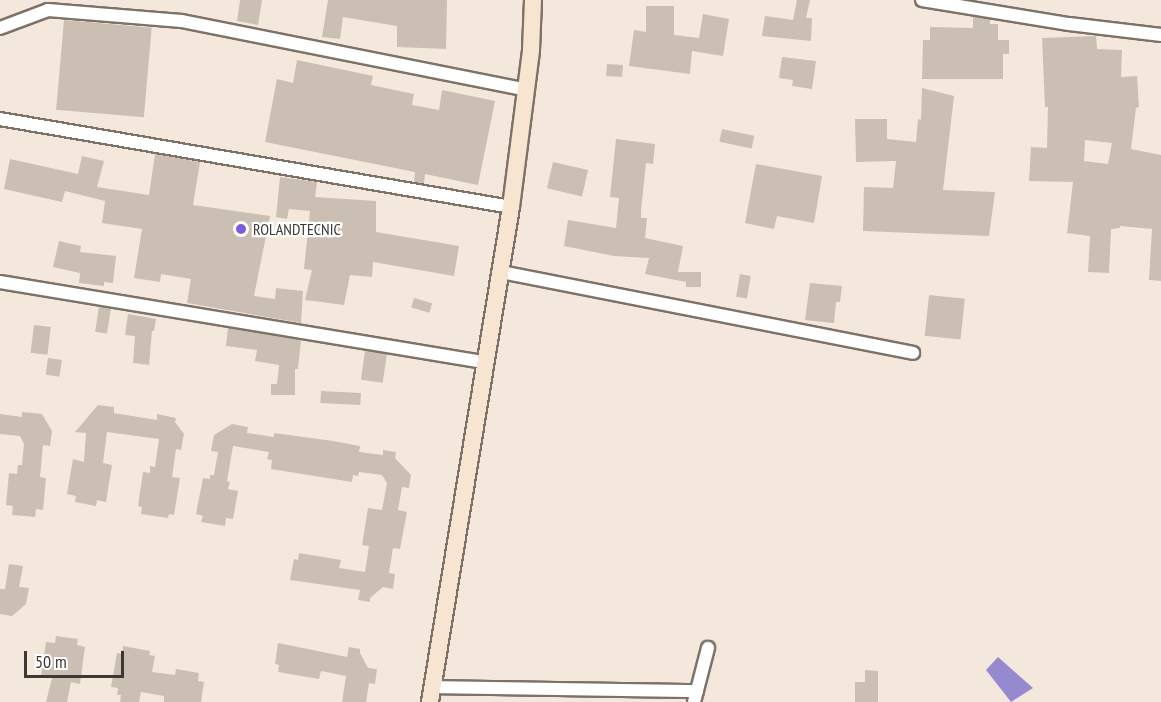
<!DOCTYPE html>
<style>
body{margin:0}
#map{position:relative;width:1161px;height:702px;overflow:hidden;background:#f4e7dc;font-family:"PT Sans Narrow",sans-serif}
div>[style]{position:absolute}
.water>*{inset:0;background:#9689d0}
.building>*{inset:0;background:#cbbfb4;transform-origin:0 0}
.roads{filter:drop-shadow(2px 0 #7d7268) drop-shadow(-2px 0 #7d7268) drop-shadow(0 2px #7d7268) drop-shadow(0 -2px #7d7268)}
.street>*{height:12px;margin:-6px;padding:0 6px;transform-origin:6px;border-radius:6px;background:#fff}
.secondary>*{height:16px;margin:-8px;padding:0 8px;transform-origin:8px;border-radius:8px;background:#f7e5d1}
.dots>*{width:16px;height:16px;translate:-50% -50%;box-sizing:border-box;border:3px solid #fff;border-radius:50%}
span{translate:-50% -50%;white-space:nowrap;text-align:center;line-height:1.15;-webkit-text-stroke:4.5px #fff;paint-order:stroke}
.poi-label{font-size:16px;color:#3d3833}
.left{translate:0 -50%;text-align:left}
.scale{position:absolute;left:24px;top:651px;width:100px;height:27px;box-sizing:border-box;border:3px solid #3d3833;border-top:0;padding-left:8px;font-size:18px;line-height:21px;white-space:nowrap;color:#3d3833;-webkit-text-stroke:4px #fff;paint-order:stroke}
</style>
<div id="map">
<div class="water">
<i style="clip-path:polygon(998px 657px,1033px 688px,1011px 702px,986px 670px)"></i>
</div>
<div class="building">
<i style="clip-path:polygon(240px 0,262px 0,258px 25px,237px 21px)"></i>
<i style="clip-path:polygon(328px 0,447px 0,446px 49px,397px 47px,397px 26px,343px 17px,340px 39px,322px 37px)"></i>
<i style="clip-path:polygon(797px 0,810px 0,806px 18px,812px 18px,811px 41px,762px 36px,765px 16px,793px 20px)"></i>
<i style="clip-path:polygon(646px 6px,674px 6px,674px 35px,699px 38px,703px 14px,729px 19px,723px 56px,692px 51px,690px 74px,629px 66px,634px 30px,646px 32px)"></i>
<i style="clip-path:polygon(973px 17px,990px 19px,990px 24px,998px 24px,998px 40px,1009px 40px,1009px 54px,1003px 54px,1003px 79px,922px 79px,923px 40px,930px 40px,930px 27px,973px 28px)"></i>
<i style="left:64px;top:20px;width:88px;height:90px;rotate:5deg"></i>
<i style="clip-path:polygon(evenodd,1096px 36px,1097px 49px,1122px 50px,1121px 77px,1137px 76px,1139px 107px,1136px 108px,1131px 149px,1161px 155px,1161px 281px,1149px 280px,1152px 229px,1120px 226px,1120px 228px,1111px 229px,1109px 273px,1088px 272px,1090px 236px,1067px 233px,1073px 182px,1029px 181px,1031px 147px,1047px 148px,1048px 107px,1045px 107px,1042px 38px,1096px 36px,1085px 140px,1112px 143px,1108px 164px,1084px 161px,1085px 140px)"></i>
<i style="clip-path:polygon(782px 57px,816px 61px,812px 89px,792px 86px,793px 80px,779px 78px)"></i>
<i style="clip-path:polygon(297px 60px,373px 76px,371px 85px,414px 94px,412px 105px,439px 110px,442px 90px,495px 101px,478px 185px,425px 174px,424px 184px,414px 182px,415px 172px,265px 142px,277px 79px,293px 83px)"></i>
<i style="left:607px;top:64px;width:16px;height:12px;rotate:4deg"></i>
<i style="clip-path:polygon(922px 88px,954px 96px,943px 190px,995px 192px,989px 236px,863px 231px,864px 187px,893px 188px,896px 161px,856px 162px,855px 119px,887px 119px,887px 139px,916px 142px,918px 119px,921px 120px)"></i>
<i style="left:722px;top:129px;width:33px;height:13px;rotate:12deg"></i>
<i style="clip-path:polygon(616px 139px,655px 144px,653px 164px,646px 163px,641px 211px,641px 218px,647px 218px,645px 238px,683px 246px,678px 272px,701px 272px,701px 287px,686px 287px,686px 282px,645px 274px,649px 258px,614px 256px,564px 246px,568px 220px,616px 228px,619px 198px,610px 197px)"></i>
<i style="clip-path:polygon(155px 154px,200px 162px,193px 205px,270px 216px,254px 296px,275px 299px,276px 288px,303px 291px,301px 323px,187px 303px,191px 279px,161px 274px,160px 282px,134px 278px,142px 229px,102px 223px,105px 201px,65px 191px,62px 202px,4px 189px,10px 159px,78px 174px,82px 156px,104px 161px,97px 187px,149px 195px)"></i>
<i style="left:553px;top:162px;width:36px;height:27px;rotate:13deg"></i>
<i style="clip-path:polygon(756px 164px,822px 176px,814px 223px,777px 216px,774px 229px,745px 223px)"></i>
<i style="clip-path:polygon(280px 177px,317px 182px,315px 197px,376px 201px,376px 232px,459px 246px,454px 276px,373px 262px,372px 277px,350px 275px,344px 305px,305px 300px,312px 270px,304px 269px,310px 211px,289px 209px,287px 219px,276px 217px)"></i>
<i style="clip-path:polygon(59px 241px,81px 246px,80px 252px,116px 256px,113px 283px,104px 282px,104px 286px,79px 283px,80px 273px,53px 267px)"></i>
<i style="left:740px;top:274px;width:11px;height:23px;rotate:10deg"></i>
<i style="clip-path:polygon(810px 283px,842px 286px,840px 302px,836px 302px,834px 323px,805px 320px)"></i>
<i style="left:929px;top:295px;width:36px;height:41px;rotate:6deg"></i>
<i style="left:414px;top:298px;width:19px;height:10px;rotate:16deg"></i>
<i style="left:99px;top:307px;width:12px;height:25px;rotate:9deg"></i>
<i style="clip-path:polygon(128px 314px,156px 319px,154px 331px,152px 331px,149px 365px,133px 363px,135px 336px,125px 335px)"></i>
<i style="left:34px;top:325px;width:17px;height:28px;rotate:7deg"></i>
<i style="clip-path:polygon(228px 328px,301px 340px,298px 369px,295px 369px,295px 395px,271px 395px,271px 384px,277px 384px,279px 365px,255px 361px,257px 350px,226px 346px)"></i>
<i style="left:365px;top:351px;width:22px;height:29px;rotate:8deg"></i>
<i style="left:48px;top:358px;width:14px;height:17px;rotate:8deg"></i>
<i style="left:321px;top:391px;width:40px;height:12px;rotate:3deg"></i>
<i style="clip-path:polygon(98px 405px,114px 407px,114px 413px,157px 420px,157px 414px,176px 418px,175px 422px,184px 434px,181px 450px,176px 449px,172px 477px,180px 478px,174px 515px,169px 514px,168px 518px,141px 514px,142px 507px,138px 506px,143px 472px,150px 473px,150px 466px,155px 467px,159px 439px,107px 432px,103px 463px,112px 465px,106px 502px,97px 500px,96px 506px,75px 502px,76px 496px,67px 494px,73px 459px,84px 462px,86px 433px,75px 432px)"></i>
<i style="clip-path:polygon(22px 412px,42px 414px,52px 431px,50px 446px,43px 445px,40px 477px,46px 478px,43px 510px,36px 509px,35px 517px,12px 515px,13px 506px,6px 505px,9px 473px,17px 474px,18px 465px,22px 465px,24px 444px,20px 436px,0 434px,0 414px,22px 417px)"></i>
<i style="clip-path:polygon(232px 424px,248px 427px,247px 433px,274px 437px,274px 433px,333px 441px,360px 446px,359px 452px,383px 455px,383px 450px,396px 452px,395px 458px,411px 475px,409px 488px,402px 487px,398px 510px,407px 512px,400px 549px,393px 548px,389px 573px,395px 574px,393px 589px,383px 587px,370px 598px,370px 602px,358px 600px,360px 590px,290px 580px,294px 559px,298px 560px,299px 553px,341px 560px,339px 568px,365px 572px,369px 546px,362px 545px,368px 508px,382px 510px,387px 483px,382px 475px,359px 472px,358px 476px,353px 475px,352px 482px,271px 469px,272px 460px,267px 459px,269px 452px,233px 446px,227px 481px,230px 482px,228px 489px,238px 491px,233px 519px,226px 518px,225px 526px,201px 522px,203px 516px,196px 514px,203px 478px,210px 479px,210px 475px,214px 475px,218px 452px,211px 451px,214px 435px)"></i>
<i style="clip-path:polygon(9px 564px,23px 566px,19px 587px,29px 588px,26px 604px,12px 616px,0 614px,0 589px,5px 589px)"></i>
<i style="clip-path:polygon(56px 636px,78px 639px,77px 645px,85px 647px,80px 684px,71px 682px,67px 702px,46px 702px,52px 678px,41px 676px,46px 642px,55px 643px)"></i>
<i style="clip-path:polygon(278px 643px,347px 657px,349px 647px,360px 649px,360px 653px,368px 668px,377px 669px,375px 684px,369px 683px,366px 702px,342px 702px,346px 676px,321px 671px,319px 679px,278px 672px,279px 665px,275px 664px)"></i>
<i style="clip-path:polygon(123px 646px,150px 651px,149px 655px,155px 656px,152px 672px,175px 675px,176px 669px,199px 673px,198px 681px,204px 682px,201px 702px,164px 702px,164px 696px,141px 692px,139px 702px,120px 702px,121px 695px,117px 695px,118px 688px,111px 687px,117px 653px,122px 654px)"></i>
<i style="clip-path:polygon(865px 670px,878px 671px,878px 702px,855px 702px,855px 682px,865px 682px)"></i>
</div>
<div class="roads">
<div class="street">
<i style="left:922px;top:0;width:149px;rotate:9.3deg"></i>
<i style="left:1069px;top:24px;width:93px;rotate:6.8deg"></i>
<i style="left:0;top:28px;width:51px;rotate:-20.6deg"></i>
<i style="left:48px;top:10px;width:134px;rotate:4.7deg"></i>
<i style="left:182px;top:21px;width:351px;rotate:11.3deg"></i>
<i style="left:0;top:119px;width:519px;rotate:9.77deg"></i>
<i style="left:501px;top:272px;width:420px;rotate:11.1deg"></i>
<i style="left:0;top:282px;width:492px;rotate:9.4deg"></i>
<i style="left:433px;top:687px;width:264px;rotate:0.9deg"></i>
<i style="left:694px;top:702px;width:56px;rotate:-75.5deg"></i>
</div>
<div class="secondary">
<i style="left:430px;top:702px;width:502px;rotate:-80.71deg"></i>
<i style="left:511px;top:207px;width:158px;rotate:-82.7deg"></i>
<i style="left:531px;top:50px;width:50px;rotate:-87.7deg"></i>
</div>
</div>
<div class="dots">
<i style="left:241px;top:229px;background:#7d5ed9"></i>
</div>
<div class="poi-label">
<span class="left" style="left:253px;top:229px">ROLANDTECNIC</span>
</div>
<div class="scale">50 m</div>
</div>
